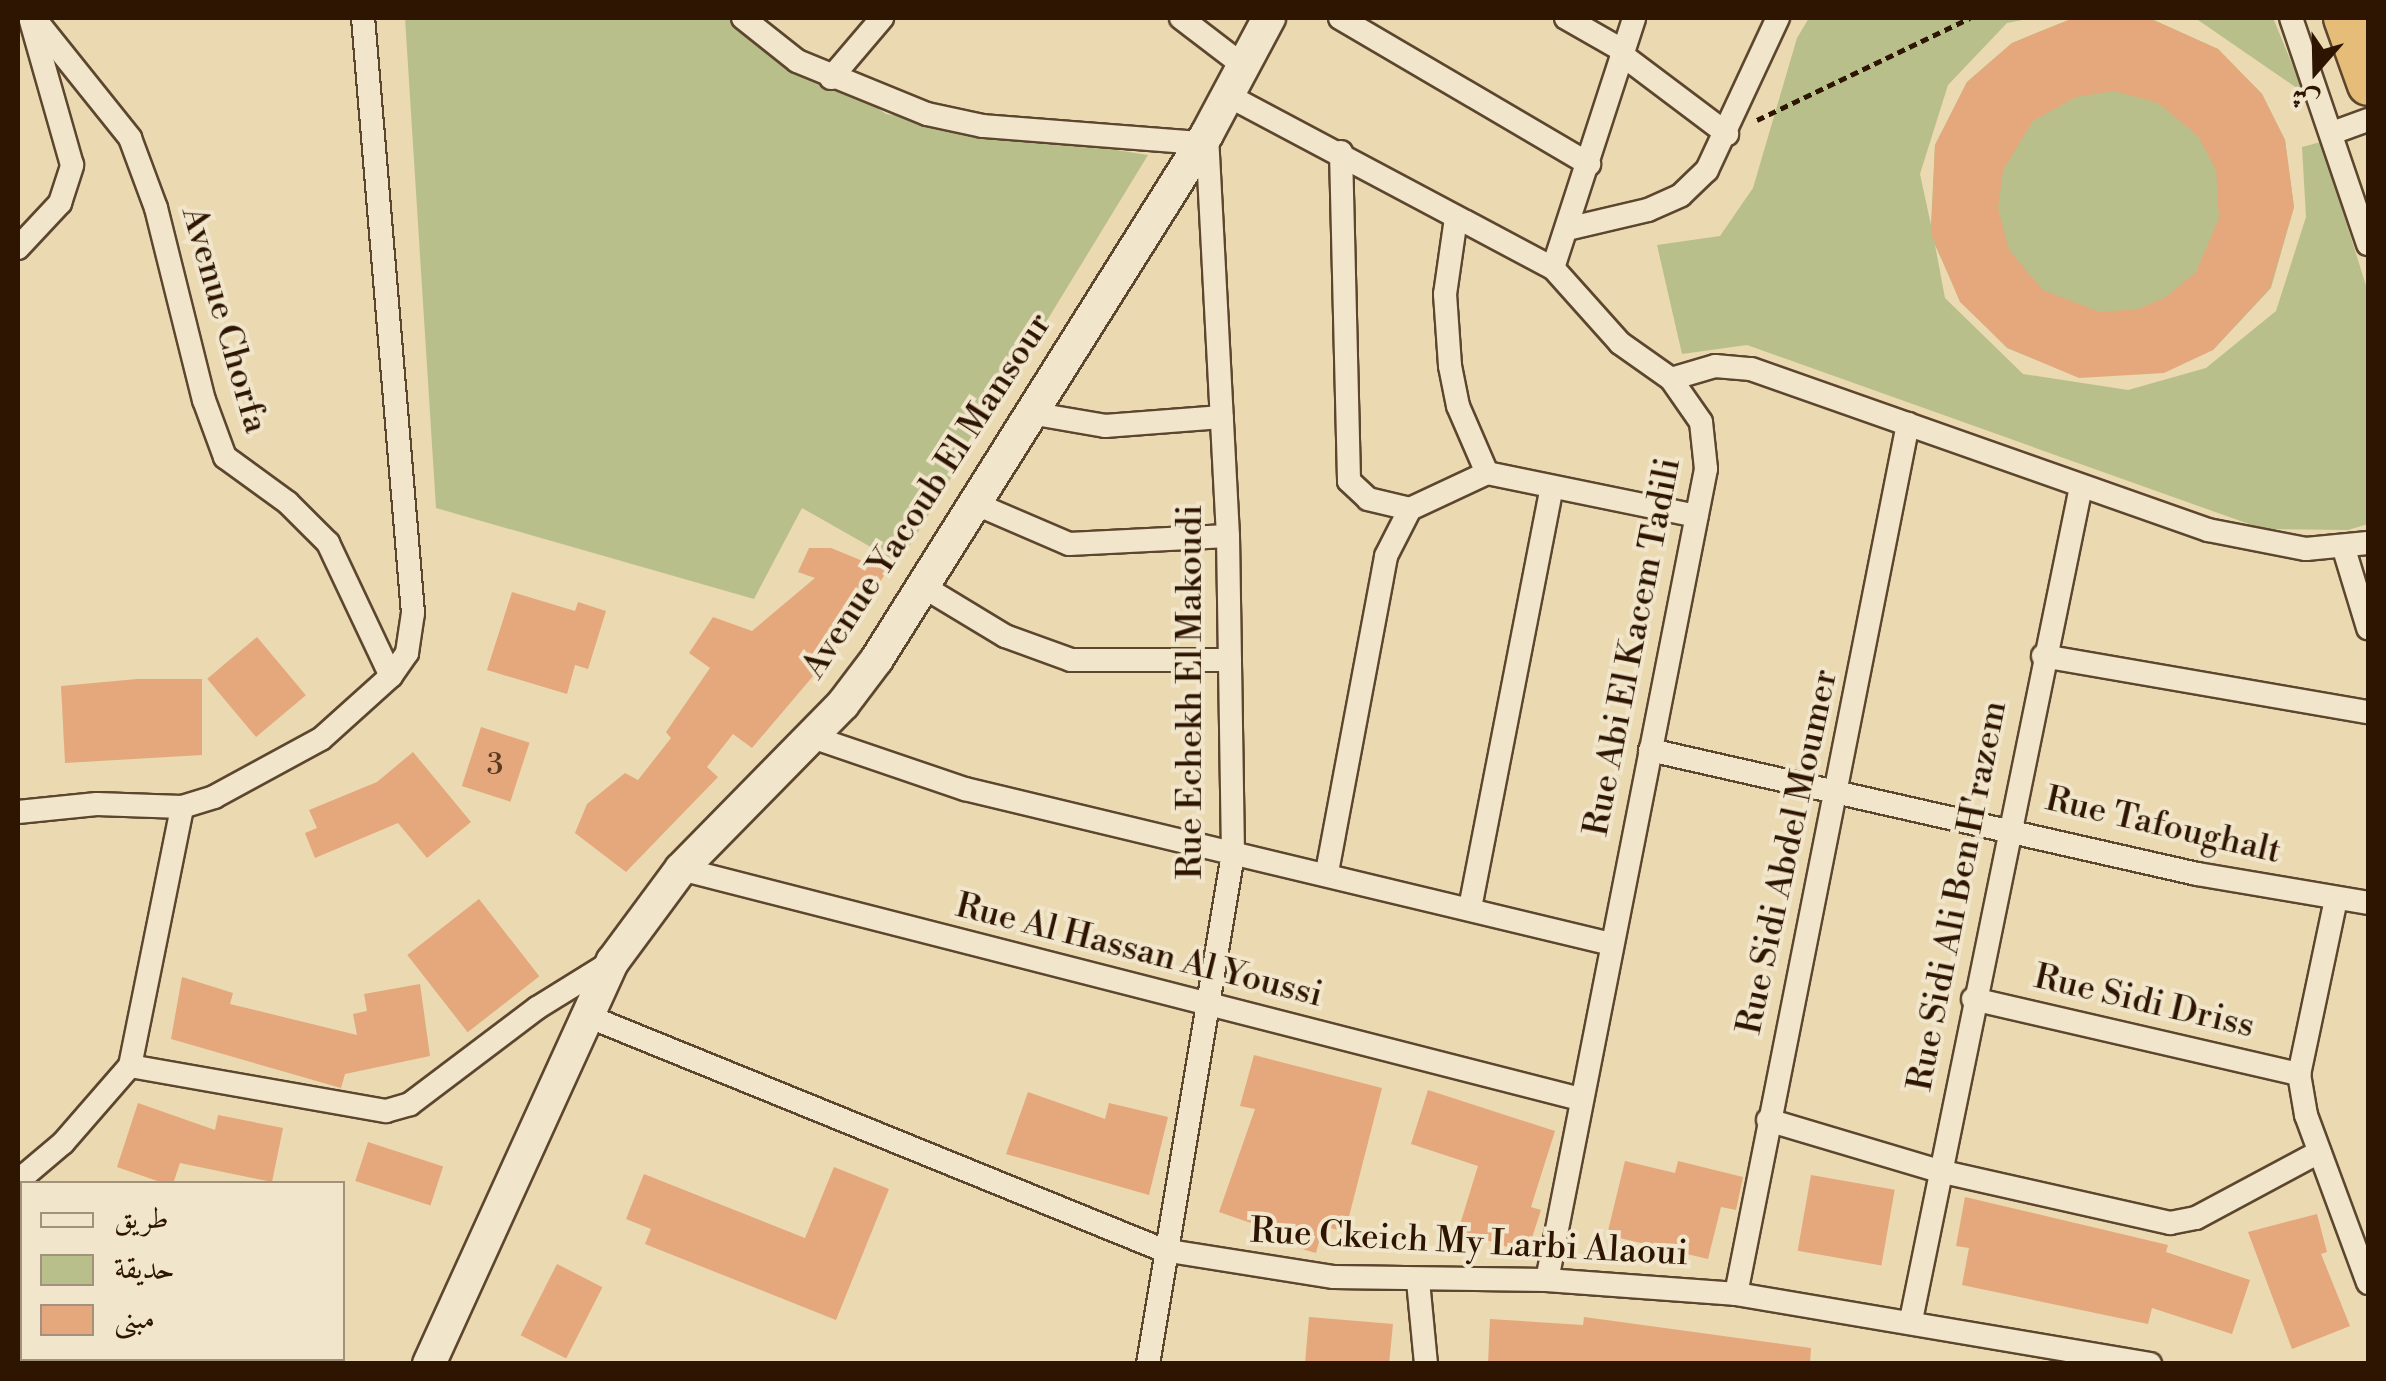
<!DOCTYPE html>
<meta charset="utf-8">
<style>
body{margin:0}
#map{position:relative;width:2386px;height:1381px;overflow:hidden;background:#ead9b1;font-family:"Libre Bodoni",Amiri,serif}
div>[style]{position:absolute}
.green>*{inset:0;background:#b9bf8a}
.building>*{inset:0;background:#e4a87c;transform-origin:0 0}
.path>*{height:5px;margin-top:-2.5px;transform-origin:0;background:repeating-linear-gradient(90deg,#2e1502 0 8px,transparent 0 13px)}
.roads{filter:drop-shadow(2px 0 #5d462e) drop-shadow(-2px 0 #5d462e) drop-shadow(0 2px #5d462e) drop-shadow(0 -2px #5d462e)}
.lane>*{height:11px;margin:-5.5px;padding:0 5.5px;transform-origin:5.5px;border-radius:5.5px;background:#f1e6cc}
.street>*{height:22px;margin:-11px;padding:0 11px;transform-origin:11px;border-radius:11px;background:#f1e6cc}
.secondary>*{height:32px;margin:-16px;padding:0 16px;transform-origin:16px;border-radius:16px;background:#f1e6cc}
.highway>*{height:40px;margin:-20px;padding:0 20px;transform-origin:20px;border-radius:20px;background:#e5bc78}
span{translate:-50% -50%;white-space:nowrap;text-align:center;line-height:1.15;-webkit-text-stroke:8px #f1e6cc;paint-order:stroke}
.number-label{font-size:30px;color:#5c3a20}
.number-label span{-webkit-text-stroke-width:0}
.street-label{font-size:35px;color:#2e1502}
.frame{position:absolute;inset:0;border:20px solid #2e1502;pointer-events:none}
.legend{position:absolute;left:20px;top:1181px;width:325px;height:180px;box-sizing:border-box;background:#f1e6cc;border:2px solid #a3927b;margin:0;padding:12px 18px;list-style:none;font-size:30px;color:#2e1502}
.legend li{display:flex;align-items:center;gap:20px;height:50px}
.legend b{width:50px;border:2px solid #a3927b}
.north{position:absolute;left:2266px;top:20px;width:100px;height:100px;-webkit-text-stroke:8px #f1e6cc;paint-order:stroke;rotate:200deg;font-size:28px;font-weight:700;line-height:40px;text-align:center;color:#2e1502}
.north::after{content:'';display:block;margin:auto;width:35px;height:45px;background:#2e1502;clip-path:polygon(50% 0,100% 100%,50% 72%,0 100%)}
</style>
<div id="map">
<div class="green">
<i style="clip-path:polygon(405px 18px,747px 18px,886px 114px,1148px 155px,899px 563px,802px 508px,754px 599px,436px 508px)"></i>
<i style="clip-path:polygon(1809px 18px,2032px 18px,2007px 23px,1948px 85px,1920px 174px,1931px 225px,1935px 145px,1967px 82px,2012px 43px,2071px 19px,2149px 18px,2218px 49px,2262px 94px,2285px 140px,2294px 207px,2271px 288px,2213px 350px,2079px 377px,2007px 348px,1961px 302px,1935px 245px,1945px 298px,2023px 374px,2128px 390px,2206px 368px,2276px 311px,2306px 217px,2302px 147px,2321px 142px,2368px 292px,2368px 524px,2348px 530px,2263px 529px,1747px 345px,1682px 354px,1657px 245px,1720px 236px,1753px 188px,1797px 38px)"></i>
<i style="clip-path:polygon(2177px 18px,2273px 18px,2304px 93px,2198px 20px)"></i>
</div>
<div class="building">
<i style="clip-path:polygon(evenodd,2149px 18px,2218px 49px,2262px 94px,2285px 140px,2294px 207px,2270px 288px,2213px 350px,2164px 373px,2079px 378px,2008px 348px,1960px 302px,1931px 234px,1935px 145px,1967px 82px,2012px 43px,2071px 19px,2149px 18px,2114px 91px,2158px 103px,2198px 136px,2216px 170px,2219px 218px,2196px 272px,2166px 297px,2138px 309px,2100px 312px,2043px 290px,2009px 250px,1998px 208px,2003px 170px,2033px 121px,2076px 97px,2114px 91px)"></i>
<i style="clip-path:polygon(809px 548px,831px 548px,887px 571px,842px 642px,752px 748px,733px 734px,707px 767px,718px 777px,626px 872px,575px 833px,587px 804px,625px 773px,638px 780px,671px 738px,666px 732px,710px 668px,689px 653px,713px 617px,752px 631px,815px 578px,798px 572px)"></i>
<i style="clip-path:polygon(512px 592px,575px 611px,578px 602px,606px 611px,588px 669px,575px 665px,567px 694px,487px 670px)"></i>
<i style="left:257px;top:637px;width:76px;height:65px;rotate:50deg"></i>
<i style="clip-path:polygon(137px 679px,202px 679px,202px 755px,65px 763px,61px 686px)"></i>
<i style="left:481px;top:727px;width:51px;height:62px;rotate:18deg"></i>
<i style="clip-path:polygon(413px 752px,471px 822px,427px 858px,398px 823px,315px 858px,305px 833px,317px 828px,309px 810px,377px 782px)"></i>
<i style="left:479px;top:899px;width:98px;height:91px;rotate:52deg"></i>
<i style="clip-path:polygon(182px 977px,233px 993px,230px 1004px,357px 1035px,353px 1014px,367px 1011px,364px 994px,420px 984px,430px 1056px,345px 1074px,341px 1088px,171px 1039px)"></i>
<i style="clip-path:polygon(1254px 1055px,1382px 1088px,1345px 1232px,1323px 1226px,1316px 1253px,1295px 1247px,1297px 1239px,1219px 1212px,1255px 1109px,1240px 1106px)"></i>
<i style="clip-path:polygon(1428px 1090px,1555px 1131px,1531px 1207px,1541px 1210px,1527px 1253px,1458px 1231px,1478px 1166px,1411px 1144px)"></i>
<i style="clip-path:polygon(1028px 1092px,1105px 1119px,1109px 1103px,1168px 1117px,1149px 1195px,1006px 1154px)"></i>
<i style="clip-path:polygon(138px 1103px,215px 1130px,218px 1115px,283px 1128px,272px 1182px,180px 1163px,173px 1184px,166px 1184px,117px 1167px)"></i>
<i style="left:368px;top:1142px;width:79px;height:41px;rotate:18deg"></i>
<i style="clip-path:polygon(1625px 1161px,1675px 1173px,1678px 1161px,1743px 1177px,1736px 1210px,1721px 1207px,1708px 1259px,1607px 1235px)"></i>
<i style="clip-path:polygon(834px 1167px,889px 1189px,836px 1320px,645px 1244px,651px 1229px,626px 1219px,644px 1174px,805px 1238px)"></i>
<i style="left:1811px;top:1175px;width:85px;height:77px;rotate:10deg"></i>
<i style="clip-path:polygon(1965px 1197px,2168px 1245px,2166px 1252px,2250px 1280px,2232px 1334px,2152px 1308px,2148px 1324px,1962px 1285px,1969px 1248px,1956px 1246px)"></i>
<i style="clip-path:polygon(2317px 1214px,2327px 1252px,2321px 1254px,2350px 1326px,2292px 1349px,2248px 1232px)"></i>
<i style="left:557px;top:1264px;width:51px;height:80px;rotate:27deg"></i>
<i style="clip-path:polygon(1309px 1317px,1393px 1324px,1389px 1364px,1305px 1364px)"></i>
<i style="clip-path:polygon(1584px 1317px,1811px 1348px,1810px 1364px,1488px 1364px,1490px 1319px,1583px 1325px)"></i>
</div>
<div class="path">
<i style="left:1757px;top:120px;width:236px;rotate:-25.6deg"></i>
</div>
<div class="roads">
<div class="lane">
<i style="left:159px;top:1364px;width:13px;rotate:-18deg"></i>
</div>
<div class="street">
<i style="left:34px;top:18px;width:154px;rotate:51.3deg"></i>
<i style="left:130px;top:138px;width:75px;rotate:69.6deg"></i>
<i style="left:156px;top:208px;width:198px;rotate:76deg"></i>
<i style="left:204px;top:400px;width:61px;rotate:69.8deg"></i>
<i style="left:225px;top:457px;width:78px;rotate:36.1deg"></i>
<i style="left:288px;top:503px;width:57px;rotate:45deg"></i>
<i style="left:328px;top:543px;width:147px;rotate:64.7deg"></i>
<i style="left:743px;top:18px;width:69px;rotate:38.5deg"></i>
<i style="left:797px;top:61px;width:140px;rotate:22.2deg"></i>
<i style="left:927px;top:114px;width:57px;rotate:12.1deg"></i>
<i style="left:983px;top:126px;width:219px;rotate:4.5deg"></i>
<i style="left:1181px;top:18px;width:81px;rotate:37.4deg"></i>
<i style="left:1340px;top:18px;width:289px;rotate:30.4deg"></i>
<i style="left:1566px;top:18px;width:64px;rotate:29.7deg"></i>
<i style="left:2291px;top:18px;width:239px;rotate:71.2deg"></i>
<i style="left:1621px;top:54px;width:133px;rotate:37deg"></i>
<i style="left:831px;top:78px;width:79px;rotate:-49.6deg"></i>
<i style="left:1229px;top:96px;width:367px;rotate:28deg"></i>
<i style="left:1553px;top:268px;width:101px;rotate:48.2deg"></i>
<i style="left:1620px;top:343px;width:62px;rotate:35.2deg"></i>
<i style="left:1671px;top:379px;width:52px;rotate:55.1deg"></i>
<i style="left:1701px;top:422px;width:47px;rotate:83.9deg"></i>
<i style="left:1706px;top:469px;width:826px;rotate:101.09deg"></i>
<i style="left:2332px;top:133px;width:38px;rotate:-20deg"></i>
<i style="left:1341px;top:152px;width:329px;rotate:88.6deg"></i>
<i style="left:1349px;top:481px;width:26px;rotate:43deg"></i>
<i style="left:1368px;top:499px;width:43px;rotate:13.4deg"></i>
<i style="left:1456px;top:218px;width:77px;rotate:98.2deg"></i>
<i style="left:1445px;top:294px;width:72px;rotate:86deg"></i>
<i style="left:1450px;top:366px;width:41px;rotate:78.7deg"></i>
<i style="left:1458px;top:406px;width:73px;rotate:66.6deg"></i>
<i style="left:1567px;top:229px;width:83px;rotate:-13.2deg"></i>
<i style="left:1648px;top:210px;width:36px;rotate:-24deg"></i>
<i style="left:1681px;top:195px;width:36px;rotate:-44deg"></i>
<i style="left:1707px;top:170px;width:168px;rotate:-65deg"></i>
<i style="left:18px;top:248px;width:62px;rotate:-47deg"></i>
<i style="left:60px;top:203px;width:40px;rotate:-72deg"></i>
<i style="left:72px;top:165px;width:153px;rotate:-105.9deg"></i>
<i style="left:1553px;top:268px;width:263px;rotate:-72deg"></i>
<i style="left:1671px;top:379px;width:46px;rotate:-16.5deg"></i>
<i style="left:1715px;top:366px;width:36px;rotate:5deg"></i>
<i style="left:1751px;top:369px;width:485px;rotate:19.4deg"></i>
<i style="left:2208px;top:530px;width:100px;rotate:11deg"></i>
<i style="left:2306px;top:549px;width:62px;rotate:-5.5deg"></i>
<i style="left:1030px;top:413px;width:76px;rotate:9.8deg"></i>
<i style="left:1105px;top:426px;width:117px;rotate:-4.4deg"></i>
<i style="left:976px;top:504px;width:101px;rotate:23.3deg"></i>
<i style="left:1069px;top:544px;width:159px;rotate:-2.9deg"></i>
<i style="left:2344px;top:549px;width:83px;rotate:73.1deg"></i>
<i style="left:924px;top:587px;width:95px;rotate:31.2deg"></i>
<i style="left:1005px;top:636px;width:70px;rotate:20deg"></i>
<i style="left:1071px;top:660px;width:159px"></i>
<i style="left:2043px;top:656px;width:330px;rotate:9.8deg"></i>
<i style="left:812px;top:737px;width:162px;rotate:18.8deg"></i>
<i style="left:965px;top:789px;width:664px;rotate:13.49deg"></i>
<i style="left:1650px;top:750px;width:561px;rotate:12.77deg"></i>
<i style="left:2197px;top:874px;width:173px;rotate:9.6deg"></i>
<i style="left:18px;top:812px;width:79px;rotate:-5.8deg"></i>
<i style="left:97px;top:804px;width:85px;rotate:2deg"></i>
<i style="left:182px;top:807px;width:34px;rotate:-17deg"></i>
<i style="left:214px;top:797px;width:122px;rotate:-28.5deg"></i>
<i style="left:321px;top:739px;width:94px;rotate:-42deg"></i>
<i style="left:391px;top:676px;width:28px;rotate:-55deg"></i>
<i style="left:407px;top:653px;width:40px;rotate:-81.5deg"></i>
<i style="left:413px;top:613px;width:597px;rotate:-94.8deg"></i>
<i style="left:681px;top:869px;width:928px;rotate:14.35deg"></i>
<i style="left:1327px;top:872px;width:321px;rotate:-79.4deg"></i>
<i style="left:1386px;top:556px;width:53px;rotate:-62.9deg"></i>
<i style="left:1410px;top:509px;width:85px;rotate:-25.1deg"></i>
<i style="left:1487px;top:473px;width:214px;rotate:11.6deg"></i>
<i style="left:2336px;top:899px;width:179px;rotate:101.9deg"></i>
<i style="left:2299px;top:1074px;width:42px;rotate:80.3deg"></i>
<i style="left:2306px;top:1115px;width:179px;rotate:69.7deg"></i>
<i style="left:1470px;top:908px;width:428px;rotate:-79deg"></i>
<i style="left:1973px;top:999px;width:335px;rotate:13deg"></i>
<i style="left:585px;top:1015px;width:624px;rotate:22.13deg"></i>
<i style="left:1163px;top:1250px;width:173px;rotate:9deg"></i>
<i style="left:1334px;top:1277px;width:213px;rotate:0.8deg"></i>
<i style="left:1547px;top:1280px;width:190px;rotate:4.2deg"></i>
<i style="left:1736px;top:1294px;width:420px;rotate:9.6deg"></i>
<i style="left:130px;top:1066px;width:260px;rotate:10deg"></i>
<i style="left:386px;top:1111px;width:25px;rotate:-16deg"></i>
<i style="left:410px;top:1104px;width:159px;rotate:-37.1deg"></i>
<i style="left:537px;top:1008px;width:89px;rotate:-31.7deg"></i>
<i style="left:1768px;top:1120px;width:178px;rotate:16.6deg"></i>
<i style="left:1939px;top:1171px;width:237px;rotate:12.7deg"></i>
<i style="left:2170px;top:1223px;width:26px;rotate:-11deg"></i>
<i style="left:2196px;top:1218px;width:140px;rotate:-28.2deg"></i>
<i style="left:18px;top:1181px;width:59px;rotate:-40.2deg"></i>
<i style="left:63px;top:1143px;width:102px;rotate:-49deg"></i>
<i style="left:130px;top:1066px;width:264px;rotate:-78.6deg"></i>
<i style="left:1418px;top:1281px;width:83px;rotate:84.5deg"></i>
<i style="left:1736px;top:1294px;width:887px;rotate:-78.82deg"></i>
<i style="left:1911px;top:1320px;width:850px;rotate:-78.47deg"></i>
<i style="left:1148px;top:1364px;width:517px;rotate:-80.54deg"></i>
<i style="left:1233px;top:854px;width:318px;rotate:-90.9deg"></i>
<i style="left:1228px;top:536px;width:403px;rotate:-93deg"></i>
</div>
<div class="secondary">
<i style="left:429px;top:1364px;width:443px;rotate:-65.5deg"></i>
<i style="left:613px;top:961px;width:114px;rotate:-53.5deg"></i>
<i style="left:681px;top:869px;width:231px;rotate:-45.5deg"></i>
<i style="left:843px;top:704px;width:56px;rotate:-52.9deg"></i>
<i style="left:877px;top:659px;width:620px;rotate:-57.85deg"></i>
<i style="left:1207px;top:134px;width:132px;rotate:-61.9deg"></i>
</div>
<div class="highway">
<i style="left:2344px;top:18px;width:71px;rotate:70.3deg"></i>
</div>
</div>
<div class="number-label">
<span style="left:495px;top:765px">3</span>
</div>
<div class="street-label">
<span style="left:224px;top:320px;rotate:74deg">Avenue Chorfa</span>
<span style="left:927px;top:496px;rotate:-57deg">Avenue Yacoub El Mansour</span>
<span style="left:1633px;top:647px;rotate:-79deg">Rue Abi El Kacem Tadili</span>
<span style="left:1191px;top:692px;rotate:-90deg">Rue Echekh El Makoudi</span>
<span style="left:2163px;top:826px;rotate:13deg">Rue Tafoughalt</span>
<span style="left:1788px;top:852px;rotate:-78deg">Rue Sidi Abdel Moumer</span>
<span style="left:1958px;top:896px;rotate:-79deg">Rue Sidi Ali Ben H'razem</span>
<span style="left:1139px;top:951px;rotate:14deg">Rue Al Hassan Al Youssi</span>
<span style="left:2144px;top:1002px;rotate:13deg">Rue Sidi Driss</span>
<span style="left:1469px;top:1243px;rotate:3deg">Rue Ckeich My Larbi Alaoui</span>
</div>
<div class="frame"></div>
<ul class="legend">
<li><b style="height:12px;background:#f1e6cc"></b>طريق</li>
<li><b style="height:28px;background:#b9bf8a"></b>حديقة</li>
<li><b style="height:28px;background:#e4a87c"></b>مبنى</li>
</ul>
<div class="north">ش</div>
</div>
